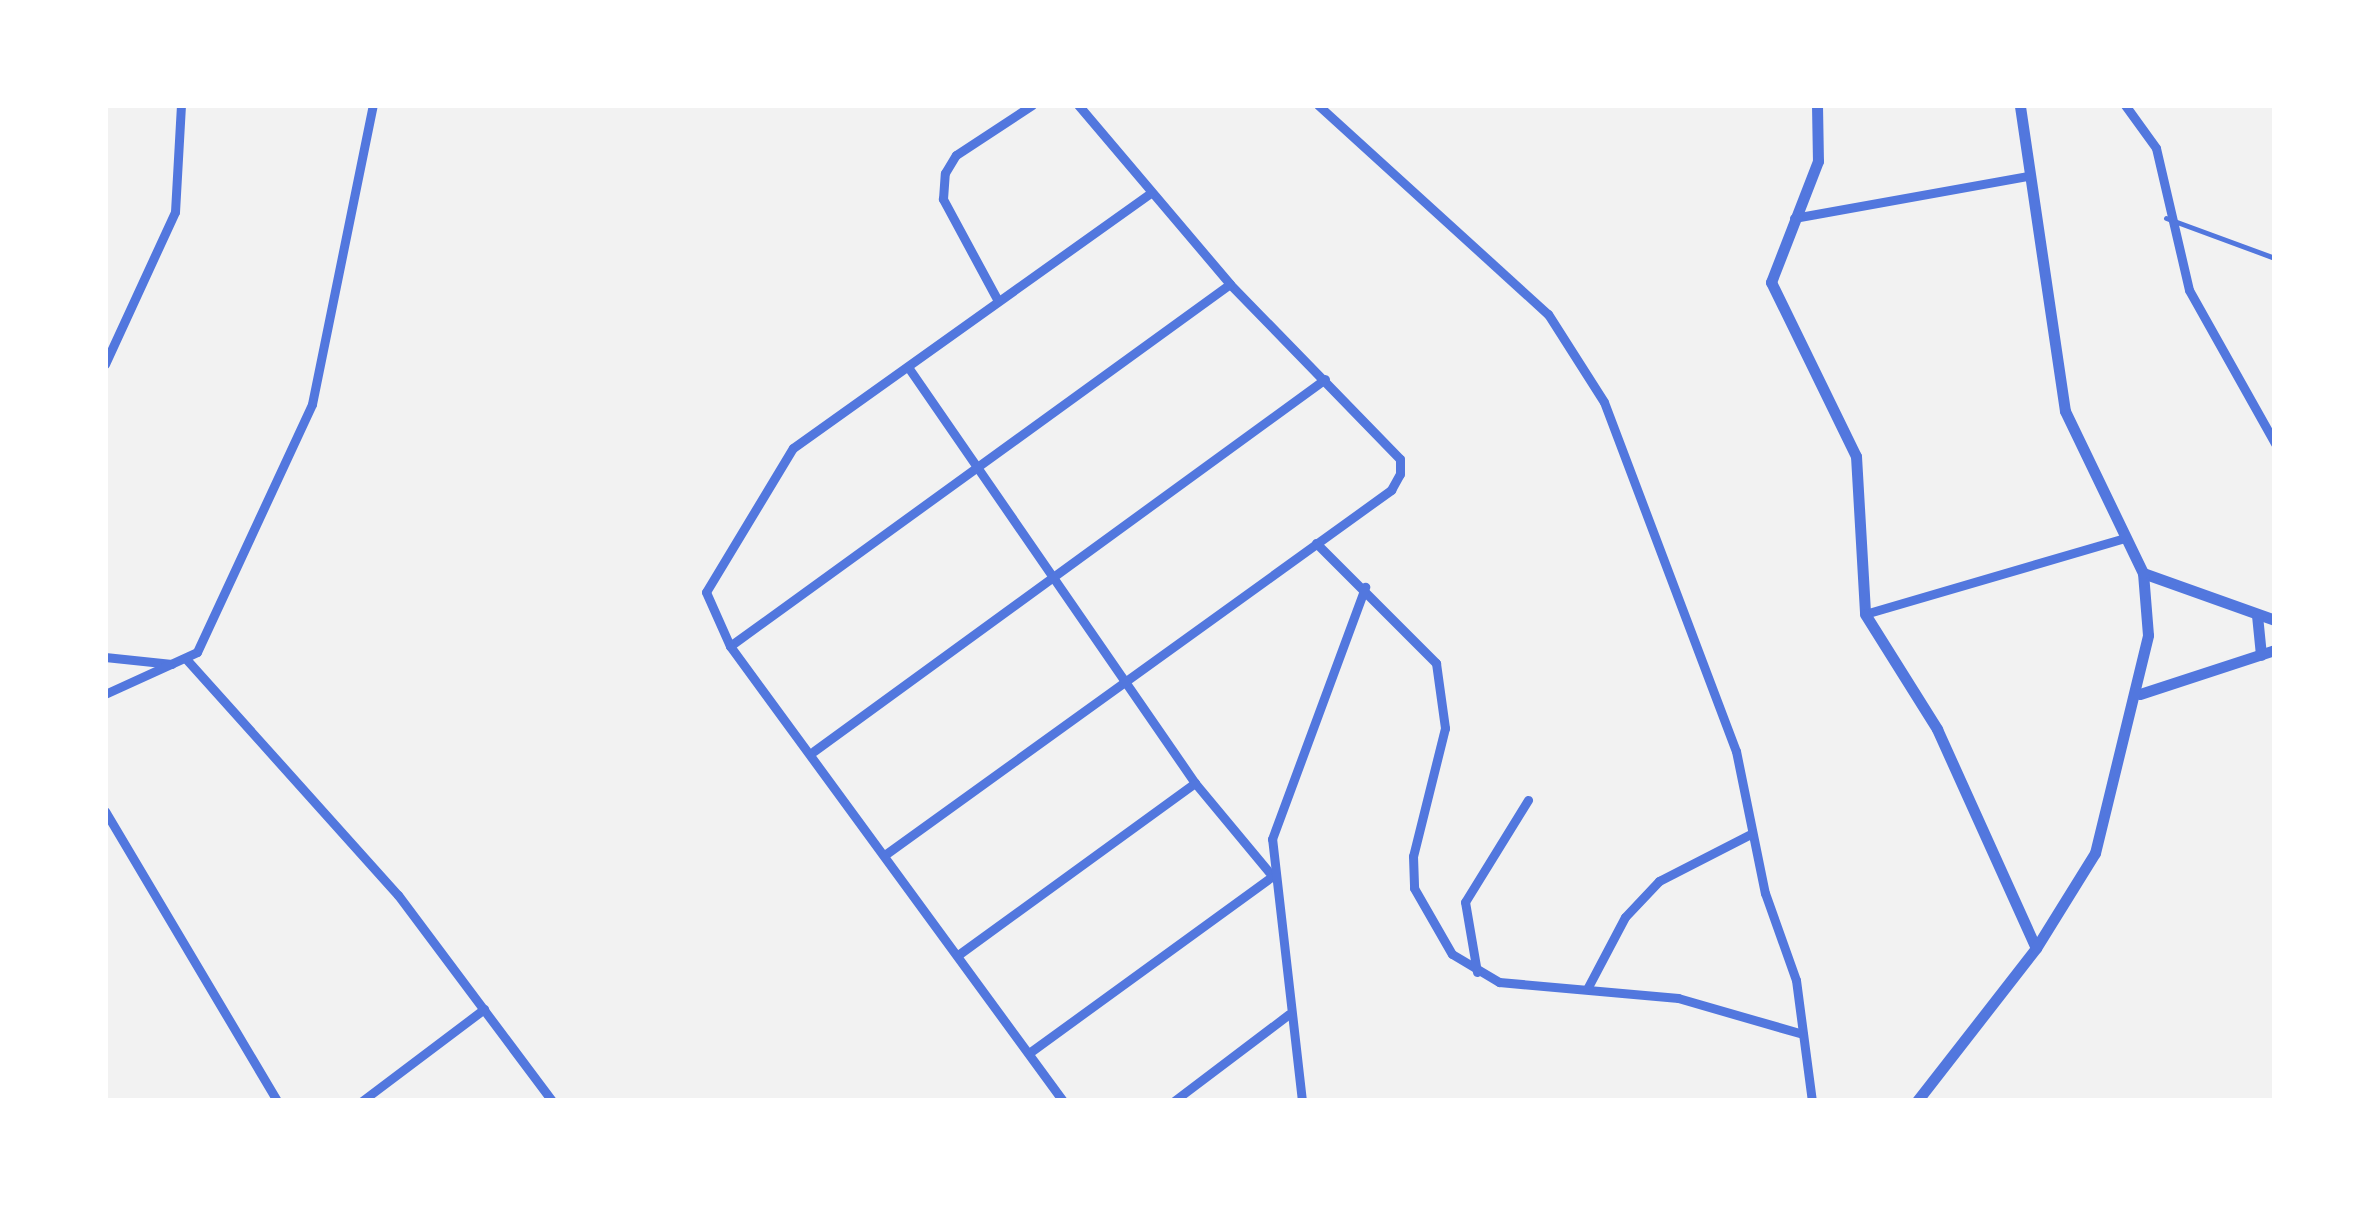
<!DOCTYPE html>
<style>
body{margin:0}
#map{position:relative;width:2380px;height:1206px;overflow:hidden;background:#f2f2f2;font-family:"Alegreya Sans",sans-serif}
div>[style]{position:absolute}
.service>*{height:5px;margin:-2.5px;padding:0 2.5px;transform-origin:2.5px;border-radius:2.5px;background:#5277de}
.minor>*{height:9px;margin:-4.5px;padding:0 4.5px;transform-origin:4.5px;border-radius:4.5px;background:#5277de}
.tertiary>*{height:11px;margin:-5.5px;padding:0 5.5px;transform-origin:5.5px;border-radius:5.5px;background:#5277de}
span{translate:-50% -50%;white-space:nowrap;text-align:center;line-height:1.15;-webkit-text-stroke:8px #fff;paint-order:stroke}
.frame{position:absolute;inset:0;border:108px solid #fff;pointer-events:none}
</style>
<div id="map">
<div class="service">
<i style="left:2166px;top:218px;width:116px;rotate:20.2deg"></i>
</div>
<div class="minor">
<i style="left:1318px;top:105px;width:311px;rotate:42.3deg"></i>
<i style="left:1548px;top:314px;width:104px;rotate:57.5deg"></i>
<i style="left:1604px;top:402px;width:373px;rotate:69.3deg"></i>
<i style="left:1736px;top:751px;width:145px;rotate:78.5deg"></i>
<i style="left:1765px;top:893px;width:92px;rotate:70.4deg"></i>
<i style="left:1796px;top:980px;width:122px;rotate:82.5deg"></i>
<i style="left:2125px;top:105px;width:53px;rotate:54.2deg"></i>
<i style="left:2156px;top:148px;width:146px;rotate:76.9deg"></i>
<i style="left:2189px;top:290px;width:176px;rotate:60.7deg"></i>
<i style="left:1794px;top:218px;width:238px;rotate:-10.2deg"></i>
<i style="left:997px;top:299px;width:114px;rotate:-118.4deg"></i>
<i style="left:943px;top:199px;width:26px;rotate:-86deg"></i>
<i style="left:945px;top:173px;width:21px;rotate:-59deg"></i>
<i style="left:956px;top:155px;width:91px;rotate:-33.3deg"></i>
<i style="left:105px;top:364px;width:167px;rotate:-65.3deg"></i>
<i style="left:175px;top:212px;width:107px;rotate:-86.8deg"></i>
<i style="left:908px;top:367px;width:505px;rotate:55.4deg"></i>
<i style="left:1195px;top:783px;width:116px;rotate:50.3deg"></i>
<i style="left:1316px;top:543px;width:170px;rotate:45deg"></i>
<i style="left:1436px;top:663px;width:66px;rotate:82.1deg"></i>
<i style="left:1445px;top:728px;width:132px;rotate:104deg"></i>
<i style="left:1413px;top:856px;width:32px;rotate:88deg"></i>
<i style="left:1414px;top:888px;width:76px;rotate:60.1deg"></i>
<i style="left:1452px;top:954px;width:55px;rotate:30.8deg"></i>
<i style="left:1499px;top:982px;width:180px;rotate:5.1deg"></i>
<i style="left:1678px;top:998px;width:130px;rotate:16.1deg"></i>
<i style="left:1865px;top:614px;width:268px;rotate:-16.3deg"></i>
<i style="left:730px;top:646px;width:617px;rotate:-35.9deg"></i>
<i style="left:105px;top:657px;width:67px;rotate:6deg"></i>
<i style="left:187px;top:660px;width:316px;rotate:48.1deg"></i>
<i style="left:398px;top:895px;width:257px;rotate:53.2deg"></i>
<i style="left:105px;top:694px;width:101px;rotate:-24.5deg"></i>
<i style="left:197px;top:652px;width:273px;rotate:-65.1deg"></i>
<i style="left:312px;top:404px;width:305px;rotate:-78.5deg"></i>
<i style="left:814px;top:751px;width:632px;rotate:-36.05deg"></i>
<i style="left:105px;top:811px;width:337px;rotate:59.3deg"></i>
<i style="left:886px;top:854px;width:623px;rotate:-35.78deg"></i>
<i style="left:1391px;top:490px;width:18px;rotate:-61deg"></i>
<i style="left:1400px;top:474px;width:15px;rotate:-90deg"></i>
<i style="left:1400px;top:459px;width:244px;rotate:-134.2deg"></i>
<i style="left:1230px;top:284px;width:235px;rotate:-130.3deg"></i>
<i style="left:958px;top:955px;width:293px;rotate:-36deg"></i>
<i style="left:1477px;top:972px;width:71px;rotate:-99.7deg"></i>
<i style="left:1465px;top:902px;width:120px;rotate:-58.3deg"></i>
<i style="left:1587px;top:989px;width:81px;rotate:-62.2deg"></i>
<i style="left:1625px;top:917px;width:50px;rotate:-46.6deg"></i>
<i style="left:1659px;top:881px;width:103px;rotate:-27.1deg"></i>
<i style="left:1029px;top:1053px;width:298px;rotate:-36deg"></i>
<i style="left:362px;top:1101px;width:153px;rotate:-37deg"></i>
<i style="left:1063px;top:1101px;width:564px;rotate:-126.2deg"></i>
<i style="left:730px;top:646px;width:59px;rotate:-114deg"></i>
<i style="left:706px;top:592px;width:168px;rotate:-58.9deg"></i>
<i style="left:793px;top:448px;width:439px;rotate:-35.5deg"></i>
<i style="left:1174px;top:1101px;width:144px;rotate:-37.1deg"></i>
<i style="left:1302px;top:1101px;width:264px;rotate:-96.5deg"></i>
<i style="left:1272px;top:839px;width:269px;rotate:-69.7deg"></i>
</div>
<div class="tertiary">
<i style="left:1817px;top:105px;width:56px;rotate:89deg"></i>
<i style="left:1818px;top:161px;width:130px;rotate:111.2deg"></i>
<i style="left:1771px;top:282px;width:194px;rotate:64deg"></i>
<i style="left:1856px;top:456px;width:158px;rotate:86.7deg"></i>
<i style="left:1865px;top:614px;width:136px;rotate:57.9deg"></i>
<i style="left:1937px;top:729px;width:240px;rotate:65.7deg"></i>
<i style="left:2143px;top:573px;width:140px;rotate:19.6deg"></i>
<i style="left:2257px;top:615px;width:40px;rotate:84.3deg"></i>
<i style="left:2140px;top:694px;width:142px;rotate:-18.1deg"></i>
<i style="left:1917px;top:1101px;width:194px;rotate:-52.1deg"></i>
<i style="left:2036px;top:948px;width:112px;rotate:-58.2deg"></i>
<i style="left:2095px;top:853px;width:224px;rotate:-76.3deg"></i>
<i style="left:2148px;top:635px;width:62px;rotate:-94.6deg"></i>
<i style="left:2143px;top:573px;width:180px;rotate:-115.7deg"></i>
<i style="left:2065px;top:411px;width:309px;rotate:-98.4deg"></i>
</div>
<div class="frame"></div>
</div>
